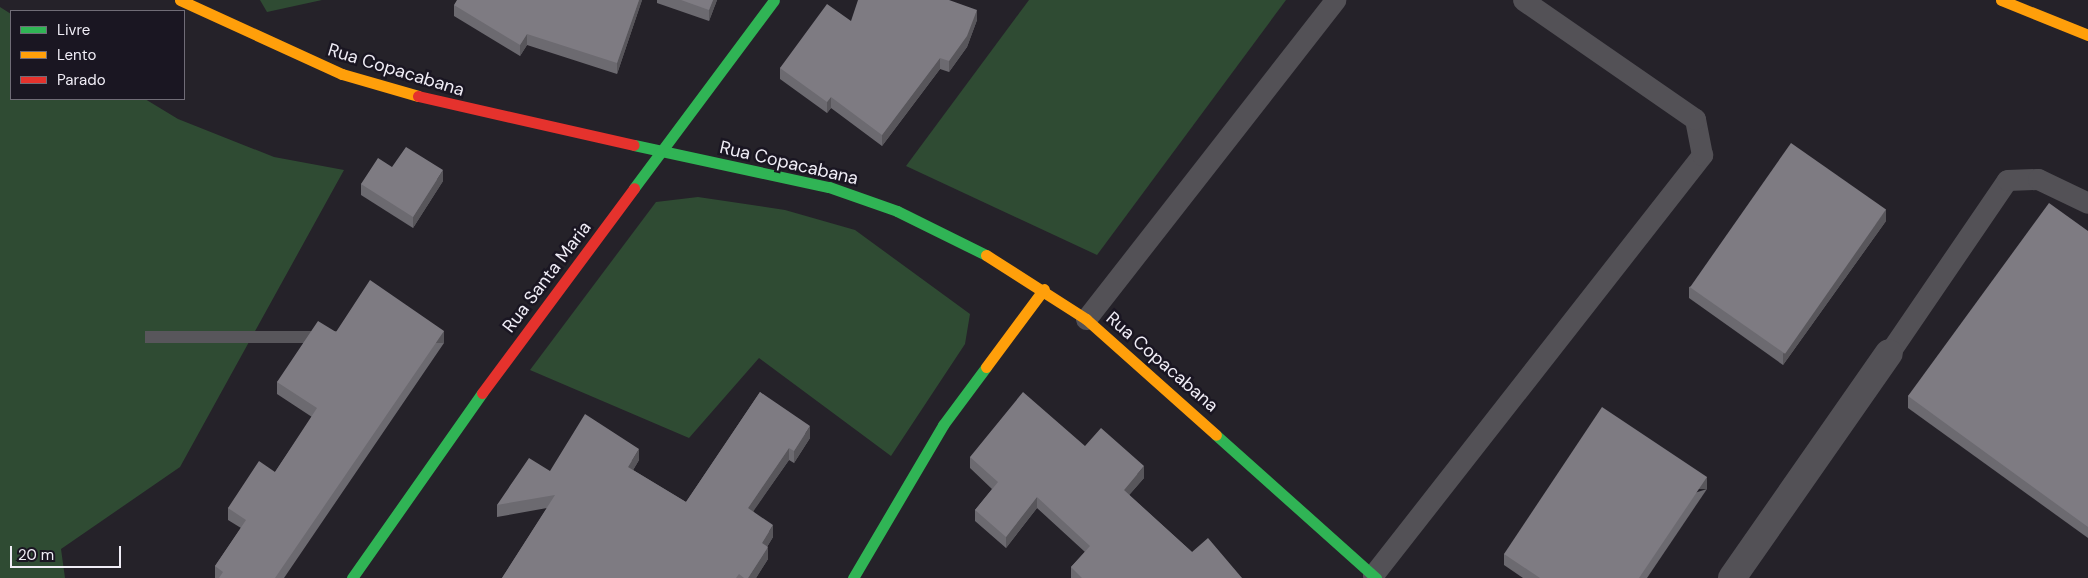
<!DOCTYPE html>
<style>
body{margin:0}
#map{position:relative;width:2088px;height:578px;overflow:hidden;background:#252229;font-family:"DM Sans",sans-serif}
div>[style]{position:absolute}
.green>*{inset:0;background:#2f4b33}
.lane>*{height:21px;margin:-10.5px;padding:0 10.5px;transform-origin:10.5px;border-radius:10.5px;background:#535156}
.street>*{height:28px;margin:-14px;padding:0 14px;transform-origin:14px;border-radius:14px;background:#535156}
.fast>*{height:11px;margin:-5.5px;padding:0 5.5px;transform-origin:5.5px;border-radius:5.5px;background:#30b455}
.slow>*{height:11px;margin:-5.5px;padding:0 5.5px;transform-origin:5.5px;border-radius:5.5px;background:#ff9f0a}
.jam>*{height:11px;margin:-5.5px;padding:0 5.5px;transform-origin:5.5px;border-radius:5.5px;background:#e5322d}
.wall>*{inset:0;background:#6c6a70}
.shaded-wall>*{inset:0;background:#58565b;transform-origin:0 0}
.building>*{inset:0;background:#7e7b82;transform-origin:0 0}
span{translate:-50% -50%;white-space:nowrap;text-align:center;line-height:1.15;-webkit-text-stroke:5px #1a1622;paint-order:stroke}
.street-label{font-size:18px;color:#f0edf6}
.legend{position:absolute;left:10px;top:10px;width:175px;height:90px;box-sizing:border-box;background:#1a1622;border:1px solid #706c77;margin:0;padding:6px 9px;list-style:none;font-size:15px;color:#f0edf6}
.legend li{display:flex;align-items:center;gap:10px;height:25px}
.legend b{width:25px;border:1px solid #706c77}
.scale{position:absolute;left:10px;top:546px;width:111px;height:22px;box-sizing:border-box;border:2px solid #f0edf6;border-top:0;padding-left:6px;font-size:15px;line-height:18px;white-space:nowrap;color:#f0edf6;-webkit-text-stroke:4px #1a1622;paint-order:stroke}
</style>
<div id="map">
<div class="green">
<i style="clip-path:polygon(260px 0,322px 0,267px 12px)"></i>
<i style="clip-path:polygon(1029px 0,1286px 0,1097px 255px,906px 166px)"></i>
<i style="clip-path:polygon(0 7px,11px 14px,11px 99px,145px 99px,178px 119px,274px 157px,344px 170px,180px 467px,61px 549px,65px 578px,0 578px)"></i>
<i style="clip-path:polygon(698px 197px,785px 210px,855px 230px,970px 314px,965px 344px,891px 456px,759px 358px,689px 438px,530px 370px,656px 202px)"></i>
</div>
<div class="lane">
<i style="left:1086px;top:319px;width:405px;rotate:-52deg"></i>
<i style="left:1889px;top:353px;width:209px;rotate:-55.7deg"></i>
<i style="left:2007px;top:180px;width:31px;rotate:-2deg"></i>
<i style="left:2038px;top:179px;width:55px;rotate:25.6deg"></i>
<i style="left:1373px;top:575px;width:534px;rotate:-51.93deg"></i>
<i style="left:1702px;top:155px;width:37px;rotate:-101deg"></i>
<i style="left:1695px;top:119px;width:209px;rotate:-145.3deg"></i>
</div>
<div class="street">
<i style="left:1732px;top:578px;width:274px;rotate:-55.1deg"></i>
</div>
<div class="fast">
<i style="left:634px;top:145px;width:199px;rotate:12.2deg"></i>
<i style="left:829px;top:187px;width:72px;rotate:19.4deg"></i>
<i style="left:897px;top:211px;width:99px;rotate:26.3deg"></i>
<i style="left:634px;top:188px;width:234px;rotate:-53.3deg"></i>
<i style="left:1216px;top:435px;width:215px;rotate:41.8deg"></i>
<i style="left:352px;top:578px;width:226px;rotate:-54.9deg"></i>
<i style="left:853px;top:578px;width:178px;rotate:-59.5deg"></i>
<i style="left:943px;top:425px;width:72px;rotate:-53.4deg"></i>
</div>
<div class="slow">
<i style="left:180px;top:0;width:178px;rotate:24.6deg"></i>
<i style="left:342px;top:74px;width:79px;rotate:16.1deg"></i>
<i style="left:2001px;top:0;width:94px;rotate:21.9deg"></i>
<i style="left:986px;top:255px;width:119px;rotate:32.6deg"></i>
<i style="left:1086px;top:319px;width:174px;rotate:41.7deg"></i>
<i style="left:986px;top:367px;width:97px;rotate:-53.4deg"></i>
</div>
<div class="jam">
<i style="left:418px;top:96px;width:221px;rotate:12.8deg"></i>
<i style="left:482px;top:393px;width:255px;rotate:-53.4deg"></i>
</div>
<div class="wall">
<i style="clip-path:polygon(642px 0,617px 74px,527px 45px,520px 56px,454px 16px,454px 5px)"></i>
<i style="clip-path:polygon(657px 0,717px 0,709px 21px,657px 3px)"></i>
<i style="clip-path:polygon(977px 20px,967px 47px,949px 72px,940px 69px,882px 146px,831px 108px,827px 113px,780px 79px,780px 68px,851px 21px)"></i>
<i style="clip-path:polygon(392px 167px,443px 181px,413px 228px,361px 195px,361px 184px)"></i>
<i style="clip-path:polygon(1886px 221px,1783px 365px,1689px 298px,1689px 287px)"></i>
<i style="clip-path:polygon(2088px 231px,2088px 538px,1908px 408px,1908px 396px)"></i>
<i style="clip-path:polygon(336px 332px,444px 343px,284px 578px,215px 578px,215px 566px,241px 528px,228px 520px,228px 508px,275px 472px,312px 417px,277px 394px,277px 382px)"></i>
<i style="clip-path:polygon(760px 392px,810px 438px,794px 463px,789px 460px,753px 511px,773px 537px,767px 547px,768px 559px,756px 578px,502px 578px,547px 508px,497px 517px,497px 505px,550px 471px,639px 460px,633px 470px,686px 502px)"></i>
<i style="clip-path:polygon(1085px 446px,1144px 478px,1129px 495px,1192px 552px,1242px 578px,1071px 578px,1071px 567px,1085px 552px,1037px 508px,1006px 548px,975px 521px,975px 510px,992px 489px,970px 468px,970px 457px)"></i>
<i style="clip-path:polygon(1707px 489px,1647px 578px,1523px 578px,1504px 565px,1504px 554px)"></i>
</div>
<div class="shaded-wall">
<i style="clip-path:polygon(639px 0,642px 0,617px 74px,617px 63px)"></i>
<i style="clip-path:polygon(713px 0,717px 0,709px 21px,709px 10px)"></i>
<i style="clip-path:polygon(977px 10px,977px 20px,967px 47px,949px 72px,949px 61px)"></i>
<i style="clip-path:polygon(527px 34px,527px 45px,520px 56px,520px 45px)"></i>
<i style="clip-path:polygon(940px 58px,940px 69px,882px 146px,882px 135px)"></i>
<i style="clip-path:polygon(831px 97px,831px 108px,827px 113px,827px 102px)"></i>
<i style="clip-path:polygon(443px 170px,443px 181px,413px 228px,413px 217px)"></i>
<i style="clip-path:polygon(1886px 209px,1886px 221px,1783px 365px,1783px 354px)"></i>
<i style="left:444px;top:331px;width:12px;height:299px;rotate:90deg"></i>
<i style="clip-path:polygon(810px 426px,810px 438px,794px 463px,794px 451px)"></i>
<i style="clip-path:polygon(789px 448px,789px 460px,748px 519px,748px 508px)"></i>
<i style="clip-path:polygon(639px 449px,639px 460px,628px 479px,628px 467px)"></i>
<i style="clip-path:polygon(1144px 466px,1144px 478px,1124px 501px,1124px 490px)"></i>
<i style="left:1707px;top:477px;width:12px;height:122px;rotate:90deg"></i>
<i style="clip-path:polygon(1037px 497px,1037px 508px,1006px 548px,1006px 537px)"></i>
<i style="clip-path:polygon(773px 525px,773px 537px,762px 555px,762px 543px)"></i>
<i style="clip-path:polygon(768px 547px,768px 559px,756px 578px,748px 578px)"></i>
</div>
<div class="building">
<i style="clip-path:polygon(457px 0,639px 0,617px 63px,527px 34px,520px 45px,454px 5px)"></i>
<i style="clip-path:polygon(681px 0,713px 0,709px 10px)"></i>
<i style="clip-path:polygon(858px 0,949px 0,977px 10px,967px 36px,949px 61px,940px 58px,882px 135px,831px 97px,827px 102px,780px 68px,827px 4px,851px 21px)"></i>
<i style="left:1791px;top:143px;width:116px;height:176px;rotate:35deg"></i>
<i style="clip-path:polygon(406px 147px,443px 170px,413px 217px,361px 184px,378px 158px,392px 167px)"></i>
<i style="clip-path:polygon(2049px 203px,2088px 231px,2088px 527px,1908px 396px)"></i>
<i style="clip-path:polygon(370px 280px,444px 331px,275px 578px,219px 578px,223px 572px,215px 566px,246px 520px,228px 508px,259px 461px,275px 472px,317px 408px,277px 382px,318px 321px,336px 332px)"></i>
<i style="clip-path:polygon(760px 392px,810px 426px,794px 451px,789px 448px,748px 508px,773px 525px,762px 543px,768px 547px,748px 578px,744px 578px,739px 574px,736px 578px,502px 578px,555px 495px,497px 505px,529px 458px,550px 471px,585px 414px,639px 449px,628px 467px,686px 502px)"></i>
<i style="clip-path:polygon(1023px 392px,1085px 446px,1101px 428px,1144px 466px,1124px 490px,1192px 552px,1208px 538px,1242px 578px,1082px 578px,1071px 567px,1090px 546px,1037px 497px,1006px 537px,975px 510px,998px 482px,970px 457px)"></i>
<i style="clip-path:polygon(1602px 407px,1707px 477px,1639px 578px,1540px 578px,1504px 554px)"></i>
</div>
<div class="street-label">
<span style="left:396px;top:70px;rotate:17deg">Rua Copacabana</span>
<span style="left:789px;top:163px;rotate:13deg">Rua Copacabana</span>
<span style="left:547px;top:277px;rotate:-53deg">Rua Santa Maria</span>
<span style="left:1162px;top:362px;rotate:41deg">Rua Copacabana</span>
</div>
<ul class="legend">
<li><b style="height:6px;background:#30b455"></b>Livre</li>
<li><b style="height:6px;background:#ff9f0a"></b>Lento</li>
<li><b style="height:6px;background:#e5322d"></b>Parado</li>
</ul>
<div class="scale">20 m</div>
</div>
